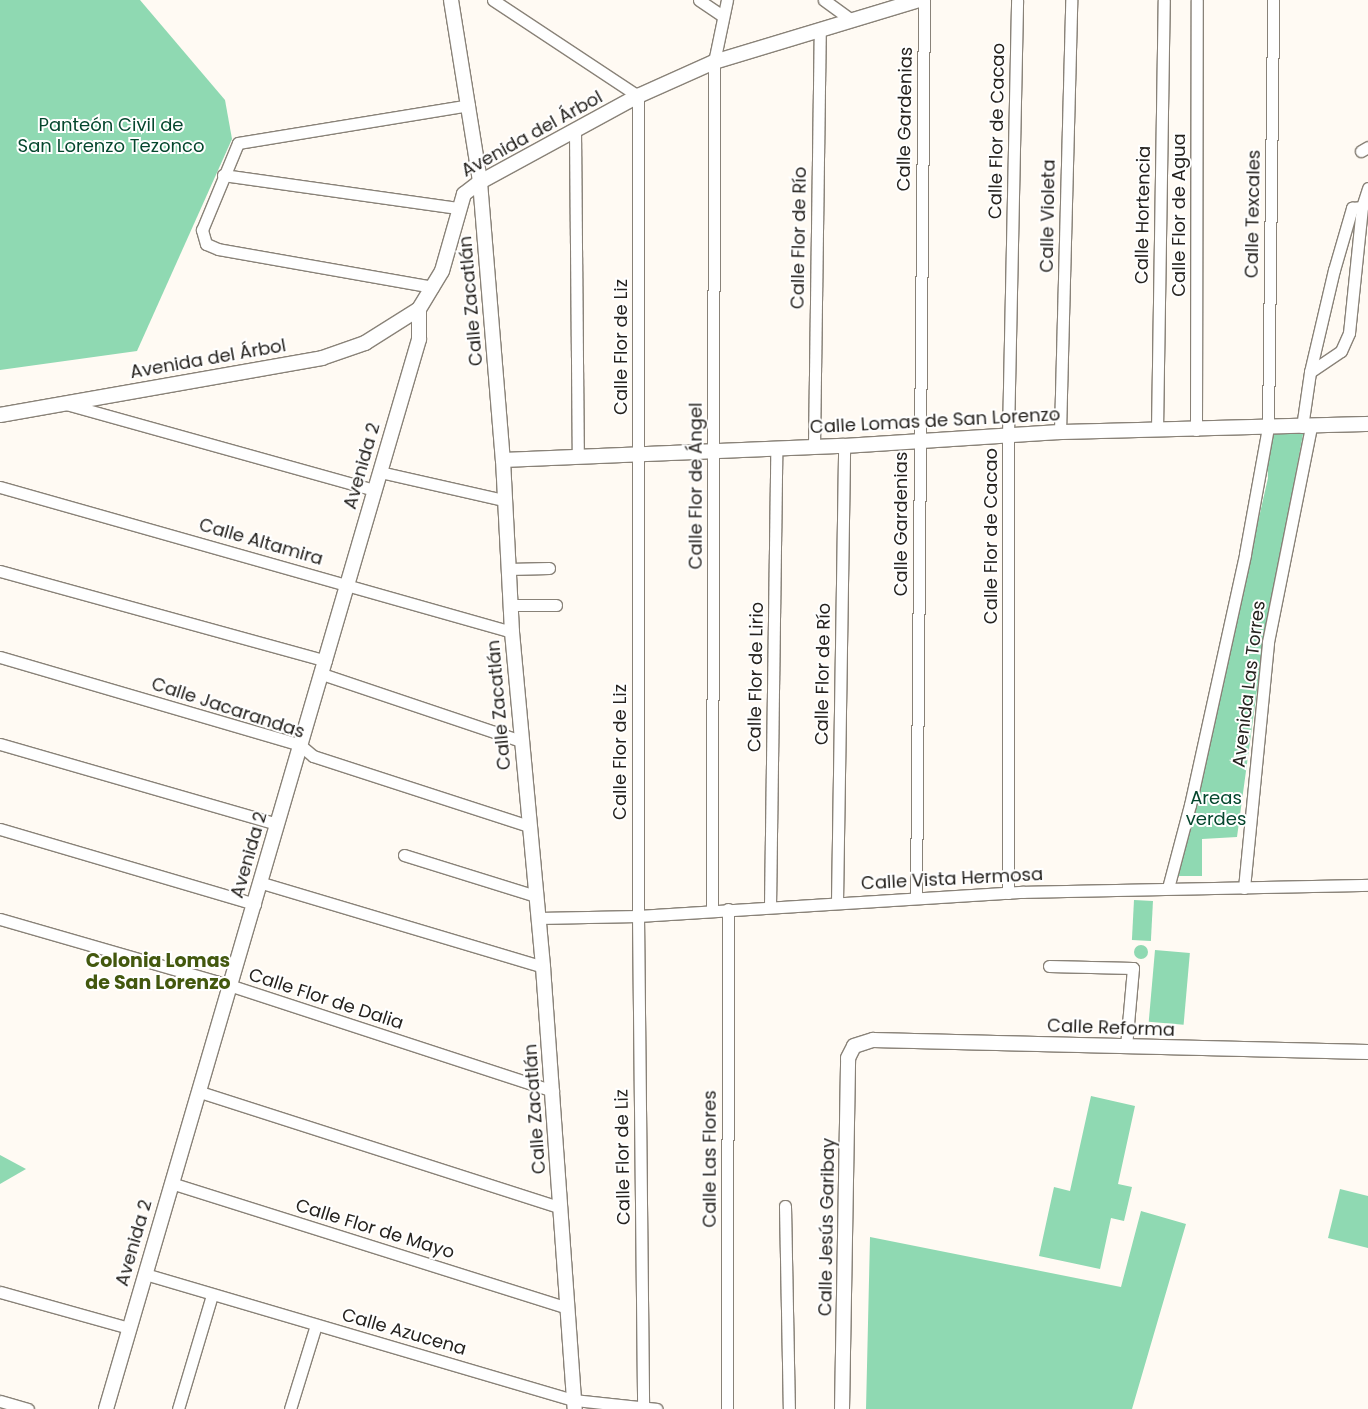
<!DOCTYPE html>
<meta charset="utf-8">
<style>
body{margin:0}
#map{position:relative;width:1368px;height:1409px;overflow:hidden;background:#fffaf3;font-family:Poppins,sans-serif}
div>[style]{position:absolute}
.green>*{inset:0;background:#8fd9b2;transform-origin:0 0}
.round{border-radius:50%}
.roads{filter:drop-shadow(1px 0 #898278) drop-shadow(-1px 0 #898278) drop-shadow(0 1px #898278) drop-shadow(0 -1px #898278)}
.minor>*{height:11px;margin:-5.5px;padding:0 5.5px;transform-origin:5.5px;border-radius:5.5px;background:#fff}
.tertiary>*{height:14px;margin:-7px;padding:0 7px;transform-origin:7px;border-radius:7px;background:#fff}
span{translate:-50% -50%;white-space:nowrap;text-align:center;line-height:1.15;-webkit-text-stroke:4px #fff;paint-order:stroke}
.street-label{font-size:18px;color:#25221e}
.park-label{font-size:18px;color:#05472e}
.neighbourhood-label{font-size:19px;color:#43580e;font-weight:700}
</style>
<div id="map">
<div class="green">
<i style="clip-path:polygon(0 0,140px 0,225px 100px,232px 139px,137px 351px,0 370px)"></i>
<i style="clip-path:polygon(1304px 429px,1261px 661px,1237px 837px,1202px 839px,1202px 876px,1177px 876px,1268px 478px,1266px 430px)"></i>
<i style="left:1134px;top:900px;width:19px;height:40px;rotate:3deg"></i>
<i class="round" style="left:1134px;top:945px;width:14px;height:14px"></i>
<i style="left:1155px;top:950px;width:35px;height:72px;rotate:5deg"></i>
<i style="clip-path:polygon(1091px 1096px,1135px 1106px,1118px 1184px,1132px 1187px,1124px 1221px,1111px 1218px,1100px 1269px,1039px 1256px,1054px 1187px,1070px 1191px)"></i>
<i style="clip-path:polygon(0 1155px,26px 1169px,0 1184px)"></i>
<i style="clip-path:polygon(1340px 1189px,1368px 1196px,1368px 1248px,1328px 1238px)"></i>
<i style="clip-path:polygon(1141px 1211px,1186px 1224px,1132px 1409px,866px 1409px,870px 1237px,1121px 1287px)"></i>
</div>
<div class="roads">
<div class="minor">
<i style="left:493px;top:0;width:174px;rotate:33.5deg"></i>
<i style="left:638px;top:96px;width:820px;rotate:90deg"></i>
<i style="left:638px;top:916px;width:492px;rotate:89.4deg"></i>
<i style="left:699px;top:0;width:29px;rotate:34deg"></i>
<i style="left:824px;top:0;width:34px;rotate:36deg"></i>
<i style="left:575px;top:131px;width:324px;rotate:89.5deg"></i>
<i style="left:1361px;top:151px;width:8px;rotate:-30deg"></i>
<i style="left:223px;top:175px;width:237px;rotate:8deg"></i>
<i style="left:433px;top:287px;width:218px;rotate:-170deg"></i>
<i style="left:218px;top:249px;width:13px;rotate:-157deg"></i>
<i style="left:206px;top:244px;width:15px;rotate:-106deg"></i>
<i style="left:202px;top:230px;width:94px;rotate:-67.5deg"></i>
<i style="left:238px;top:143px;width:234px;rotate:-9.3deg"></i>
<i style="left:1310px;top:372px;width:37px;rotate:-34deg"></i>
<i style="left:1341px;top:351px;width:20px;rotate:-66deg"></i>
<i style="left:1349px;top:333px;width:127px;rotate:-84.1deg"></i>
<i style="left:1362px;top:207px;width:20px;rotate:-72deg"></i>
<i style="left:66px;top:404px;width:321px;rotate:15.6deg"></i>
<i style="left:1302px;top:427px;width:56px;rotate:-81.7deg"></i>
<i style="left:1310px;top:372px;width:105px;rotate:-76.8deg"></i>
<i style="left:1334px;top:270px;width:65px;rotate:-73.8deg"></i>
<i style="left:1352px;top:208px;width:10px;rotate:-6deg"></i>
<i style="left:1157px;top:430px;width:430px;rotate:-89.1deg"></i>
<i style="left:1196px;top:430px;width:430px;rotate:-89.9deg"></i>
<i style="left:1060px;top:432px;width:432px;rotate:-88.5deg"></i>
<i style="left:814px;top:446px;width:416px;rotate:-89.2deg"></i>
<i style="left:380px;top:472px;width:126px;rotate:12.8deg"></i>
<i style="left:0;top:487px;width:532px;rotate:15.81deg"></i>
<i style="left:508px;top:569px;width:41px;rotate:-1.4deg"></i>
<i style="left:0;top:571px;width:338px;rotate:15.4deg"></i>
<i style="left:512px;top:605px;width:44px"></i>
<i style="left:0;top:657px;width:313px;rotate:16.3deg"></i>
<i style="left:300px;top:745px;width:17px;rotate:40deg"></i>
<i style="left:313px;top:756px;width:226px;rotate:18deg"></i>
<i style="left:322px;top:674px;width:210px;rotate:18.6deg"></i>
<i style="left:0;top:744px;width:288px;rotate:16.1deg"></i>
<i style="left:0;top:829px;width:266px;rotate:16.4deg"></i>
<i style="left:404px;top:855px;width:138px;rotate:17.3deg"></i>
<i style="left:262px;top:883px;width:293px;rotate:16.6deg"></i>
<i style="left:1168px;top:888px;width:86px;rotate:-75.2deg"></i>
<i style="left:1190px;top:805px;width:257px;rotate:-77.6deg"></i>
<i style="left:1245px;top:554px;width:128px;rotate:-79.7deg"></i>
<i style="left:1268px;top:428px;width:428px;rotate:-89.3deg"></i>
<i style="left:1244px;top:888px;width:247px;rotate:-84.4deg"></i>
<i style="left:1268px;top:642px;width:219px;rotate:-78.7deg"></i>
<i style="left:1008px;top:893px;width:458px;rotate:-90deg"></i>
<i style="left:1008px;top:435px;width:435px;rotate:-88.8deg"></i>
<i style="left:916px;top:897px;width:897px;rotate:-89.49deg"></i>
<i style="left:837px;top:902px;width:456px;rotate:-89.1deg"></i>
<i style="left:770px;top:906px;width:457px;rotate:-89.2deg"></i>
<i style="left:712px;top:910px;width:848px;rotate:-89.86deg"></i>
<i style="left:714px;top:62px;width:63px;rotate:-78.2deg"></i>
<i style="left:538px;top:918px;width:100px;rotate:-1.1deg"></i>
<i style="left:638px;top:916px;width:386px;rotate:-3.6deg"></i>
<i style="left:1023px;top:892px;width:345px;rotate:-1.2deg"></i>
<i style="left:0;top:919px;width:241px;rotate:16.1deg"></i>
<i style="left:232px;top:986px;width:338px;rotate:18.1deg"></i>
<i style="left:1049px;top:966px;width:84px;rotate:1.4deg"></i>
<i style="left:1133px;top:968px;width:79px;rotate:95.1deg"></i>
<i style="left:200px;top:1092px;width:379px;rotate:17.8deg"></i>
<i style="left:171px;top:1183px;width:416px;rotate:17.5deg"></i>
<i style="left:785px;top:1206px;width:203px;rotate:88.9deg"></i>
<i style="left:145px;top:1274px;width:447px;rotate:16.4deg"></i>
<i style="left:574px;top:1400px;width:83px;rotate:6.2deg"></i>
<i style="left:0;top:1292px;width:134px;rotate:15.6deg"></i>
<i style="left:0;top:1401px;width:29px;rotate:16deg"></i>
<i style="left:178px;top:1409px;width:119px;rotate:-73.4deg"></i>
<i style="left:290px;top:1409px;width:88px;rotate:-72.8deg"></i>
<i style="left:727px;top:1409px;width:500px;rotate:-89.89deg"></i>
</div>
<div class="tertiary">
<i style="left:451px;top:0;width:184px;rotate:80.9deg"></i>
<i style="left:480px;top:182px;width:279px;rotate:85.3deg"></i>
<i style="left:503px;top:460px;width:172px;rotate:87deg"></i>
<i style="left:512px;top:632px;width:336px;rotate:84.7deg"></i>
<i style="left:543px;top:967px;width:443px;rotate:85.9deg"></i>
<i style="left:0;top:415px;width:327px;rotate:-10deg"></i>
<i style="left:322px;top:358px;width:46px;rotate:-19.2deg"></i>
<i style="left:365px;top:343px;width:64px;rotate:-32.2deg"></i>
<i style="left:419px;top:309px;width:44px;rotate:-58.8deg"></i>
<i style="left:442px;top:271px;width:80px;rotate:-74.1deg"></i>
<i style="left:464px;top:194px;width:20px;rotate:-37deg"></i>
<i style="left:480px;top:182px;width:180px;rotate:-28.6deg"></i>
<i style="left:638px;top:96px;width:83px;rotate:-24.1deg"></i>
<i style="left:714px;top:62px;width:214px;rotate:-16.8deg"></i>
<i style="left:503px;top:460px;width:341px;rotate:-2.4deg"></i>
<i style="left:844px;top:446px;width:216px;rotate:-3.7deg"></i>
<i style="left:1060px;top:432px;width:308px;rotate:-1.5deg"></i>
<i style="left:106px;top:1409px;width:1115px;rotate:-73.69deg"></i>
<i style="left:419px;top:339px;width:30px;rotate:-90deg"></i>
<i style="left:842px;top:1409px;width:351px;rotate:-89deg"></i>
<i style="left:848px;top:1058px;width:13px;rotate:-63deg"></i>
<i style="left:854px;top:1046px;width:20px;rotate:-18deg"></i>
<i style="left:873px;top:1040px;width:495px;rotate:1.4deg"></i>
</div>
</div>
<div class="street-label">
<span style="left:905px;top:119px;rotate:-89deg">Calle Gardenias</span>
<span style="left:997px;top:131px;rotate:-89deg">Calle Flor de Cacao</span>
<span style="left:532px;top:134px;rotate:-29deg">Avenida del Árbol</span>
<span style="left:1253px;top:214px;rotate:-89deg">Calle Texcales</span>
<span style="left:1143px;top:215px;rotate:-89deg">Calle Hortencia</span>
<span style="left:1179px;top:215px;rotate:-90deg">Calle Flor de Agua</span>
<span style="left:1048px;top:216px;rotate:-89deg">Calle Violeta</span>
<span style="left:799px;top:238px;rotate:-89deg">Calle Flor de Río</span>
<span style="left:471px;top:301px;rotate:-95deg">Calle Zacatlán</span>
<span style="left:621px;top:347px;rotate:-90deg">Calle Flor de Liz</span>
<span style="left:208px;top:359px;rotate:-10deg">Avenida del Árbol</span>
<span style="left:935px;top:421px;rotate:-3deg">Calle Lomas de San Lorenzo</span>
<span style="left:362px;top:466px;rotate:-74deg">Avenida 2</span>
<span style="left:696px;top:486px;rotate:-90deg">Calle Flor de Ángel</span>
<span style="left:901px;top:524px;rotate:-90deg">Calle Gardenias</span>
<span style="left:991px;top:536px;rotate:-90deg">Calle Flor de Cacao</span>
<span style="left:261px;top:542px;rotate:16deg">Calle Altamira</span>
<span style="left:823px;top:674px;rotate:-89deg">Calle Flor de Río</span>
<span style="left:756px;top:677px;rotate:-89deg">Calle Flor de Lirio</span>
<span style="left:1249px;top:684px;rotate:-83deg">Avenida Las Torres</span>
<span style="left:499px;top:705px;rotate:-95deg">Calle Zacatlán</span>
<span style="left:228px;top:708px;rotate:18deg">Calle Jacarandas</span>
<span style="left:620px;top:752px;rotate:-90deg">Calle Flor de Liz</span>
<span style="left:249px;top:855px;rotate:-74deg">Avenida 2</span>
<span style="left:952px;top:879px;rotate:-3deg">Calle Vista Hermosa</span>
<span style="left:326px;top:999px;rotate:18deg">Calle Flor de Dalia</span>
<span style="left:1111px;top:1028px;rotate:2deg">Calle Reforma</span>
<span style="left:535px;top:1109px;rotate:-94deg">Calle Zacatlán</span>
<span style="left:623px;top:1157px;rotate:-91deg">Calle Flor de Liz</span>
<span style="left:710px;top:1159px;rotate:-90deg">Calle Las Flores</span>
<span style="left:827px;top:1227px;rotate:-89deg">Calle Jesús Garibay</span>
<span style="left:375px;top:1229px;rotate:17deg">Calle Flor de Mayo</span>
<span style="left:134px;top:1243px;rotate:-74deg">Avenida 2</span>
<span style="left:404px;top:1332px;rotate:16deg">Calle Azucena</span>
</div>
<div class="park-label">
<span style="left:111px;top:136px">Panteón Civil de<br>San Lorenzo Tezonco</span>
<span style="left:1216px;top:809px">Areas<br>verdes</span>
</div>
<div class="neighbourhood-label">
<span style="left:158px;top:972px">Colonia Lomas<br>de San Lorenzo</span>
</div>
</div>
